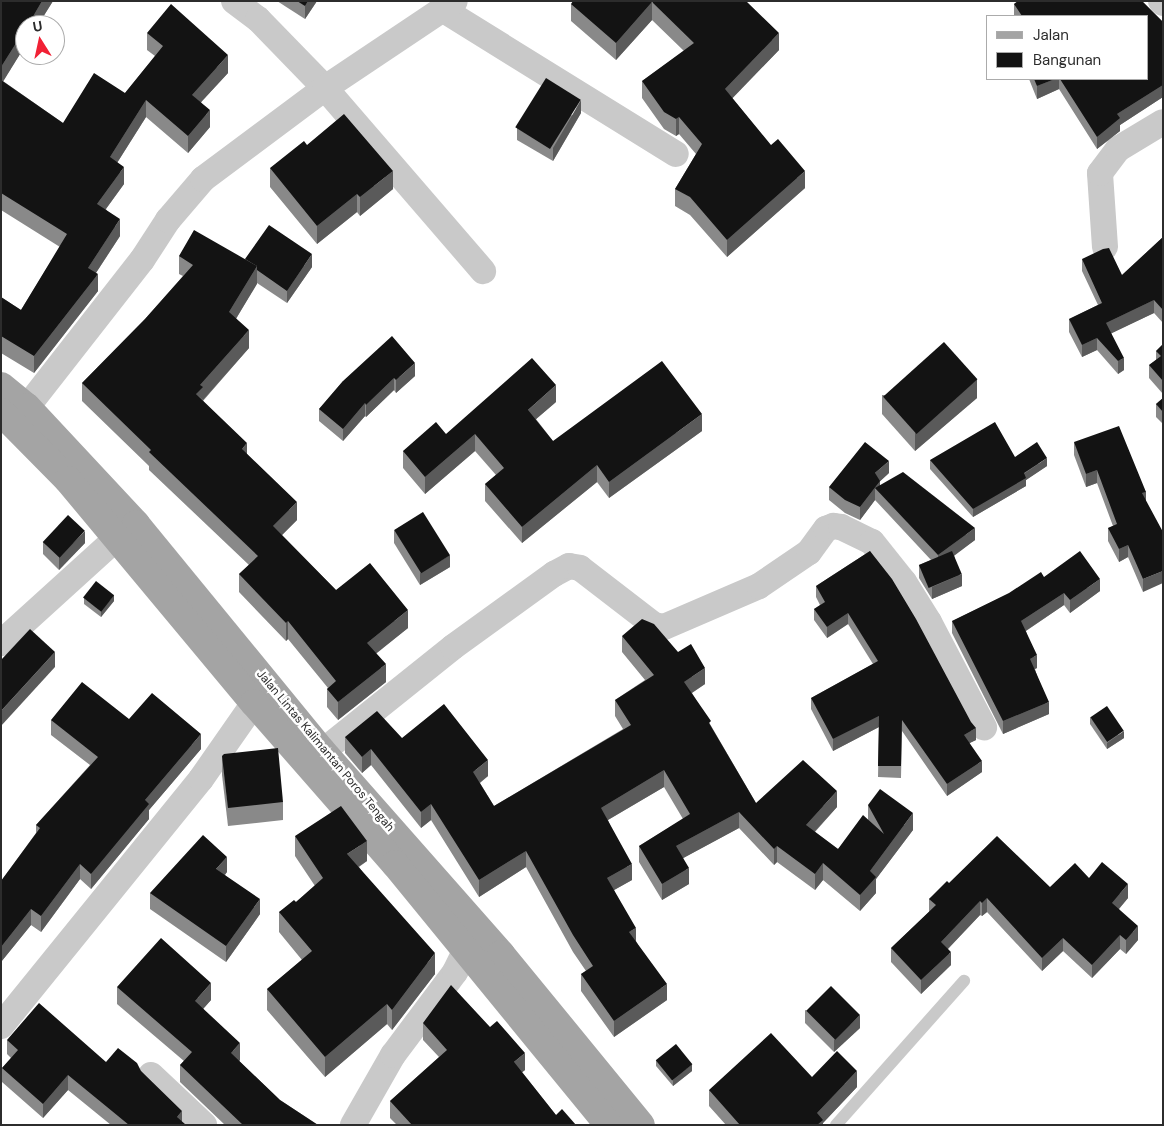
<!DOCTYPE html>
<style>
body{margin:0}
#map{position:relative;width:1164px;height:1126px;overflow:hidden;background:#fff;font-family:"DM Sans",sans-serif}
div>[style]{position:absolute}
.service>*{height:12px;margin:-6px;padding:0 6px;transform-origin:6px;border-radius:6px;background:#c9c9c9}
.minor>*{height:26px;margin:-13px;padding:0 13px;transform-origin:13px;border-radius:13px;background:#c9c9c9}
.primary>*{height:28px;margin:-14px;padding:0 14px;transform-origin:14px;border-radius:14px;background:#a4a4a4}
.wall>*{inset:0;background:#898989}
.shaded-wall>*{inset:0;background:#5a5a5a;transform-origin:0 0}
.building>*{inset:0;background:#131313;transform-origin:0 0}
span{translate:-50% -50%;white-space:nowrap;text-align:center;line-height:1.15;-webkit-text-stroke:5px #fff;paint-order:stroke}
.street-label{font-size:12px;color:#2c2c2c}
.frame{position:absolute;inset:0;border:2px solid #2c2c2c;pointer-events:none}
.legend{position:absolute;left:986px;top:15px;width:162px;height:65px;box-sizing:border-box;background:#fff;border:1px solid #ababab;margin:0;padding:6px 9px;list-style:none;font-size:15px;color:#2c2c2c}
.legend li{display:flex;align-items:center;gap:10px;height:25px}
.legend b{width:25px;border:1px solid #ababab}
.north{position:absolute;left:15px;top:15px;width:50px;height:50px;box-sizing:border-box;background:#fff;border:1px solid #ababab;border-radius:50%;rotate:350deg;font-size:14px;font-weight:700;line-height:20px;text-align:center;color:#2c2c2c}
.north::after{content:'';display:block;margin:auto;width:18px;height:22px;background:#f12135;clip-path:polygon(50% 0,100% 100%,50% 72%,0 100%)}
</style>
<div id="map">
<div class="service">
<i style="left:836px;top:1125px;width:193px;rotate:-48.4deg"></i>
</div>
<div class="minor">
<i style="left:234px;top:1px;width:30px;rotate:37deg"></i>
<i style="left:258px;top:19px;width:96px;rotate:45.8deg"></i>
<i style="left:325px;top:88px;width:242px;rotate:49.2deg"></i>
<i style="left:1161px;top:1px;width:3px;rotate:45deg"></i>
<i style="left:442px;top:9px;width:275px;rotate:31.8deg"></i>
<i style="left:1105px;top:247px;width:74px;rotate:-93.9deg"></i>
<i style="left:1100px;top:173px;width:30px;rotate:-53deg"></i>
<i style="left:1118px;top:149px;width:52px;rotate:-31deg"></i>
<i style="left:11px;top:420px;width:21px;rotate:-39deg"></i>
<i style="left:27px;top:407px;width:187px;rotate:-52deg"></i>
<i style="left:142px;top:260px;width:48px;rotate:-57deg"></i>
<i style="left:168px;top:220px;width:54px;rotate:-49.5deg"></i>
<i style="left:203px;top:179px;width:152px;rotate:-36.7deg"></i>
<i style="left:325px;top:88px;width:156px;rotate:-33.8deg"></i>
<i style="left:1px;top:643px;width:156px;rotate:-42.2deg"></i>
<i style="left:307px;top:764px;width:187px;rotate:-38.7deg"></i>
<i style="left:453px;top:647px;width:125px;rotate:-35.9deg"></i>
<i style="left:554px;top:574px;width:17px;rotate:-28deg"></i>
<i style="left:569px;top:566px;width:11px;rotate:10deg"></i>
<i style="left:580px;top:568px;width:93px;rotate:37.6deg"></i>
<i style="left:654px;top:625px;width:10px;rotate:11deg"></i>
<i style="left:664px;top:627px;width:103px;rotate:-23.3deg"></i>
<i style="left:759px;top:586px;width:60px;rotate:-34.2deg"></i>
<i style="left:809px;top:552px;width:29px;rotate:-54deg"></i>
<i style="left:826px;top:529px;width:8px;rotate:-23deg"></i>
<i style="left:833px;top:526px;width:8px;rotate:7deg"></i>
<i style="left:841px;top:527px;width:34px;rotate:26deg"></i>
<i style="left:872px;top:542px;width:51px;rotate:51.3deg"></i>
<i style="left:904px;top:582px;width:47px;rotate:58deg"></i>
<i style="left:929px;top:622px;width:119px;rotate:62.4deg"></i>
<i style="left:1px;top:1026px;width:318px;rotate:-51deg"></i>
<i style="left:201px;top:779px;width:93px;rotate:-55.1deg"></i>
<i style="left:151px;top:1075px;width:73px;rotate:43.3deg"></i>
<i style="left:353px;top:1125px;width:81px;rotate:-60.3deg"></i>
<i style="left:393px;top:1055px;width:104px;rotate:-53.2deg"></i>
<i style="left:455px;top:972px;width:46px;rotate:-64deg"></i>
</div>
<div class="primary">
<i style="left:1px;top:386px;width:33px;rotate:39deg"></i>
<i style="left:27px;top:407px;width:160px;rotate:47deg"></i>
<i style="left:136px;top:524px;width:293px;rotate:50.7deg"></i>
<i style="left:322px;top:751px;width:271px;rotate:48.6deg"></i>
<i style="left:501px;top:954px;width:221px;rotate:50.7deg"></i>
<i style="left:1px;top:412px;width:95px;rotate:45.4deg"></i>
<i style="left:68px;top:480px;width:290px;rotate:50.2deg"></i>
<i style="left:254px;top:703px;width:214px;rotate:48.8deg"></i>
<i style="left:395px;top:864px;width:338px;rotate:50.7deg"></i>
</div>
<div class="wall">
<i style="clip-path:polygon(1px 1px,53px 1px,38px 25px,25px 25px,25px 46px,3px 81px,63px 123px,125px 93px,155px 56px,147px 50px,147px 33px,228px 73px,201px 102px,210px 127px,188px 153px,146px 117px,117px 163px,124px 184px,106px 209px,120px 236px,96px 273px,98px 291px,34px 373px,1px 353px,1px 297px,21px 310px,60px 247px,1px 210px)"></i>
<i style="clip-path:polygon(277px 1px,317px 1px,305px 19px)"></i>
<i style="clip-path:polygon(746px 1px,779px 50px,732px 98px,805px 188px,727px 257px,690px 215px,675px 206px,675px 189px,696px 154px,679px 134px,676px 136px,664px 129px,642px 98px,642px 81px,684px 51px,652px 20px,616px 60px,571px 21px,571px 4px)"></i>
<i style="clip-path:polygon(1018px 1px,1142px 1px,1163px 22px,1163px 97px,1120px 125px,1120px 131px,1097px 149px,1059px 89px,1037px 99px,1029px 79px,1148px 79px,1148px 16px,1014px 16px,1014px 4px)"></i>
<i style="clip-path:polygon(581px 113px,553px 161px,517px 140px,517px 128px)"></i>
<i style="clip-path:polygon(270px 168px,393px 189px,360px 216px,357px 212px,317px 244px,270px 187px)"></i>
<i style="clip-path:polygon(1163px 237px,1163px 323px,1154px 313px,1111px 333px,1124px 370px,1118px 374px,1097px 350px,1082px 357px,1069px 332px,1069px 319px,1098px 305px,1082px 271px,1082px 259px,1122px 275px)"></i>
<i style="clip-path:polygon(179px 256px,245px 259px,312px 267px,287px 303px,257px 283px,236px 319px,249px 348px,203px 401px,247px 454px,297px 520px,282px 535px,336px 590px,408px 628px,376px 653px,386px 682px,338px 720px,327px 707px,327px 689px,328px 688px,288px 639px,286px 641px,239px 592px,239px 574px,249px 565px,149px 470px,149px 466px,82px 401px,82px 383px,145px 319px,183px 276px,179px 274px)"></i>
<i style="clip-path:polygon(1163px 344px,1163px 394px,1149px 378px,1149px 365px,1156px 360px,1156px 351px)"></i>
<i style="clip-path:polygon(415px 376px,396px 393px,394px 390px,366px 417px,365px 416px,343px 441px,319px 421px,319px 409px,343px 381px)"></i>
<i style="clip-path:polygon(882px 395px,977px 398px,915px 451px,882px 414px)"></i>
<i style="clip-path:polygon(1163px 398px,1163px 424px,1156px 417px,1156px 404px)"></i>
<i style="clip-path:polygon(556px 402px,536px 419px,553px 441px,702px 431px,609px 498px,597px 482px,522px 543px,485px 501px,485px 484px,496px 475px,475px 451px,425px 494px,403px 468px,403px 451px,446px 434px)"></i>
<i style="clip-path:polygon(1074px 442px,1146px 492px,1143px 592px,1128px 557px,1119px 562px,1108px 541px,1108px 528px,1113px 526px,1097px 483px,1086px 487px,1074px 455px)"></i>
<i style="clip-path:polygon(1015px 457px,1047px 466px,1026px 480px,1026px 486px,973px 517px,930px 469px,930px 460px)"></i>
<i style="clip-path:polygon(889px 473px,880px 481px,880px 485px,975px 540px,954px 555px,962px 586px,932px 599px,919px 578px,919px 565px,931px 560px,875px 500px,860px 520px,845px 513px,829px 500px,829px 487px)"></i>
<i style="clip-path:polygon(394px 530px,450px 567px,420px 585px,394px 543px)"></i>
<i style="clip-path:polygon(43px 542px,85px 543px,59px 570px,43px 554px)"></i>
<i style="clip-path:polygon(870px 551px,976px 740px,969px 743px,982px 772px,947px 796px,902px 731px,901px 778px,878px 777px,879px 727px,833px 751px,811px 709px,811px 698px,873px 664px,848px 624px,827px 638px,814px 620px,814px 609px,820px 605px,816px 597px,816px 586px)"></i>
<i style="clip-path:polygon(1044px 577px,1100px 591px,1070px 613px,1064px 605px,1026px 631px,1037px 668px,1035px 669px,1049px 714px,1003px 734px,952px 633px,952px 621px)"></i>
<i style="clip-path:polygon(84px 598px,114px 601px,101px 617px,84px 604px)"></i>
<i style="clip-path:polygon(622px 636px,705px 684px,692px 693px,756px 803px,837px 807px,815px 832px,838px 849px,868px 820px,868px 805px,913px 830px,876px 879px,876px 893px,860px 911px,823px 880px,815px 890px,777px 862px,774px 865px,739px 828px,683px 858px,689px 884px,662px 900px,639px 862px,639px 846px,683px 819px,664px 787px,608px 820px,632px 880px,614px 890px,636px 941px,667px 1000px,614px 1037px,581px 991px,581px 974px,586px 971px,573px 952px,526px 867px,479px 897px,431px 820px,421px 828px,371px 765px,362px 773px,345px 753px,345px 737px,402px 738px,488px 776px,480px 783px,494px 806px,623px 729px,615px 716px,615px 700px,645px 680px,622px 652px)"></i>
<i style="clip-path:polygon(1090px 717px,1124px 738px,1107px 749px,1090px 724px)"></i>
<i style="clip-path:polygon(129px 719px,201px 749px,149px 810px,149px 819px,91px 889px,80px 879px,41px 932px,31px 925px,1px 962px,1px 881px,36px 833px,36px 825px,90px 765px,51px 735px,51px 720px)"></i>
<i style="clip-path:polygon(222px 756px,283px 802px,283px 820px,228px 826px,222px 775px)"></i>
<i style="clip-path:polygon(295px 836px,367px 861px,359px 867px,435px 974px,392px 1030px,387px 1024px,325px 1077px,267px 1010px,267px 989px,302px 960px,279px 932px,279px 912px,296px 902px,315px 886px,295px 856px)"></i>
<i style="clip-path:polygon(227px 872px,225px 875px,260px 914px,226px 962px,150px 909px,150px 893px)"></i>
<i style="clip-path:polygon(1089px 878px,1128px 898px,1119px 909px,1138px 940px,1126px 954px,1120px 949px,1092px 978px,1063px 951px,1042px 971px,987px 912px,982px 916px,980px 915px,948px 949px,951px 965px,921px 994px,891px 962px,891px 948px,929px 912px,929px 899px,949px 883px,1050px 887px)"></i>
<i style="clip-path:polygon(117px 987px,211px 1000px,203px 1009px,240px 1060px,239px 1061px,280px 1100px,318px 1125px,225px 1125px,180px 1082px,180px 1065px,184px 1061px,117px 1004px)"></i>
<i style="clip-path:polygon(805px 1010px,860px 1028px,834px 1052px,805px 1023px)"></i>
<i style="clip-path:polygon(423px 1023px,525px 1070px,522px 1072px,556px 1115px,576px 1125px,397px 1125px,390px 1118px,390px 1101px,439px 1057px,423px 1040px)"></i>
<i style="clip-path:polygon(7px 1040px,106px 1062px,141px 1071px,182px 1122px,186px 1125px,111px 1125px,68px 1090px,43px 1118px,2px 1082px,2px 1068px,11px 1058px,7px 1054px)"></i>
<i style="clip-path:polygon(656px 1060px,692px 1071px,673px 1086px,656px 1066px)"></i>
<i style="clip-path:polygon(812px 1077px,857px 1087px,823px 1123px,823px 1125px,726px 1125px,709px 1106px,709px 1090px)"></i>
</div>
<div class="shaded-wall">
<i style="clip-path:polygon(42px 1px,53px 1px,38px 25px,28px 25px)"></i>
<i style="clip-path:polygon(308px 1px,317px 1px,305px 19px,305px 6px)"></i>
<i style="clip-path:polygon(652px 2px,652px 20px,616px 60px,616px 43px)"></i>
<i style="clip-path:polygon(25px 29px,25px 46px,1px 85px,1px 67px)"></i>
<i style="clip-path:polygon(779px 33px,779px 50px,725px 106px,725px 89px)"></i>
<i style="clip-path:polygon(228px 55px,228px 73px,192px 112px,192px 95px)"></i>
<i style="clip-path:polygon(1055px 79px,1059px 79px,1059px 89px,1037px 99px,1037px 86px)"></i>
<i style="clip-path:polygon(1163px 85px,1163px 97px,1120px 125px,1120px 131px,1097px 149px,1097px 137px,1117px 114px)"></i>
<i style="clip-path:polygon(146px 100px,146px 117px,110px 174px,110px 157px)"></i>
<i style="clip-path:polygon(581px 100px,581px 113px,553px 161px,553px 148px)"></i>
<i style="clip-path:polygon(210px 110px,210px 127px,188px 153px,188px 136px)"></i>
<i style="clip-path:polygon(679px 117px,679px 134px,676px 136px,676px 119px)"></i>
<i style="clip-path:polygon(124px 167px,124px 184px,97px 221px,97px 204px)"></i>
<i style="clip-path:polygon(393px 171px,393px 189px,360px 216px,360px 197px)"></i>
<i style="clip-path:polygon(805px 171px,805px 188px,727px 257px,727px 240px)"></i>
<i style="clip-path:polygon(357px 194px,357px 212px,317px 244px,317px 226px)"></i>
<i style="clip-path:polygon(120px 219px,120px 236px,88px 285px,88px 268px)"></i>
<i style="clip-path:polygon(312px 254px,312px 267px,287px 303px,287px 291px)"></i>
<i style="clip-path:polygon(257px 266px,257px 284px,229px 330px,229px 312px)"></i>
<i style="clip-path:polygon(98px 274px,98px 291px,34px 373px,34px 356px)"></i>
<i style="clip-path:polygon(1154px 300px,1154px 313px,1106px 336px,1106px 323px)"></i>
<i style="clip-path:polygon(249px 330px,249px 348px,203px 400px,196px 394px,200px 385px)"></i>
<i style="clip-path:polygon(1097px 338px,1097px 350px,1082px 357px,1082px 345px)"></i>
<i style="clip-path:polygon(1124px 358px,1124px 370px,1118px 374px,1118px 361px)"></i>
<i style="clip-path:polygon(415px 363px,415px 376px,396px 393px,396px 380px)"></i>
<i style="clip-path:polygon(394px 378px,394px 390px,366px 417px,366px 405px)"></i>
<i style="clip-path:polygon(977px 379px,977px 398px,915px 451px,915px 433px)"></i>
<i style="clip-path:polygon(556px 385px,556px 402px,528px 426px,528px 410px)"></i>
<i style="clip-path:polygon(365px 403px,365px 416px,343px 441px,343px 429px)"></i>
<i style="clip-path:polygon(702px 414px,702px 431px,609px 498px,609px 482px)"></i>
<i style="clip-path:polygon(475px 434px,475px 451px,425px 494px,425px 477px)"></i>
<i style="clip-path:polygon(247px 443px,247px 461px,242px 449px)"></i>
<i style="clip-path:polygon(1047px 458px,1047px 466px,1026px 480px,1026px 486px,973px 517px,973px 509px)"></i>
<i style="clip-path:polygon(889px 461px,889px 473px,875px 486px,875px 473px)"></i>
<i style="clip-path:polygon(597px 465px,597px 482px,522px 543px,522px 527px)"></i>
<i style="clip-path:polygon(1097px 470px,1097px 483px,1086px 487px,1086px 474px)"></i>
<i style="clip-path:polygon(880px 481px,880px 493px,875px 488px,875px 500px,860px 520px,860px 507px)"></i>
<i style="clip-path:polygon(1146px 492px,1146px 504px,1142px 493px)"></i>
<i style="clip-path:polygon(297px 502px,297px 520px,273px 544px,273px 526px)"></i>
<i style="clip-path:polygon(975px 528px,975px 540px,938px 568px,938px 555px)"></i>
<i style="clip-path:polygon(85px 531px,85px 543px,59px 570px,59px 557px)"></i>
<i style="clip-path:polygon(1128px 545px,1128px 557px,1119px 562px,1119px 549px)"></i>
<i style="clip-path:polygon(450px 555px,450px 567px,420px 585px,420px 573px)"></i>
<i style="clip-path:polygon(1163px 571px,1163px 583px,1143px 592px,1143px 579px)"></i>
<i style="clip-path:polygon(962px 574px,962px 586px,932px 599px,932px 587px)"></i>
<i style="clip-path:polygon(1100px 579px,1100px 591px,1070px 613px,1070px 600px)"></i>
<i style="clip-path:polygon(1064px 593px,1064px 605px,1021px 634px,1021px 621px)"></i>
<i style="clip-path:polygon(114px 595px,114px 601px,101px 617px,101px 611px)"></i>
<i style="clip-path:polygon(408px 610px,408px 628px,367px 661px,367px 643px)"></i>
<i style="clip-path:polygon(848px 613px,848px 624px,827px 638px,827px 627px)"></i>
<i style="clip-path:polygon(288px 621px,288px 639px,286px 641px,286px 623px)"></i>
<i style="clip-path:polygon(55px 652px,55px 667px,1px 726px,1px 711px)"></i>
<i style="clip-path:polygon(1037px 655px,1037px 668px,1030px 671px,1030px 659px)"></i>
<i style="clip-path:polygon(386px 664px,386px 682px,338px 720px,338px 702px)"></i>
<i style="clip-path:polygon(705px 668px,705px 684px,684px 698px,684px 682px)"></i>
<i style="clip-path:polygon(1049px 702px,1049px 714px,1003px 734px,1003px 721px)"></i>
<i style="clip-path:polygon(879px 716px,879px 727px,833px 751px,833px 739px)"></i>
<i style="clip-path:polygon(976px 728px,976px 740px,964px 746px,964px 735px)"></i>
<i style="clip-path:polygon(1124px 731px,1124px 738px,1107px 749px,1107px 743px)"></i>
<i style="left:2px;top:733px;width:15px;height:1px;rotate:90deg"></i>
<i style="clip-path:polygon(201px 734px,201px 749px,149px 810px,149px 819px,91px 889px,91px 874px,145px 800px)"></i>
<i style="clip-path:polygon(371px 749px,371px 765px,362px 773px,362px 757px)"></i>
<i style="clip-path:polygon(488px 760px,488px 776px,473px 788px,473px 772px)"></i>
<i style="clip-path:polygon(982px 761px,982px 772px,947px 796px,947px 784px)"></i>
<i style="clip-path:polygon(664px 770px,664px 787px,601px 824px,601px 808px)"></i>
<i style="clip-path:polygon(837px 791px,837px 807px,806px 841px,806px 825px)"></i>
<i style="clip-path:polygon(431px 804px,431px 820px,421px 828px,421px 812px)"></i>
<i style="clip-path:polygon(739px 812px,739px 828px,676px 862px,676px 846px)"></i>
<i style="clip-path:polygon(913px 813px,913px 830px,876px 879px,876px 893px,860px 911px,860px 895px,870px 871px)"></i>
<i style="clip-path:polygon(367px 841px,367px 861px,347px 874px,347px 854px)"></i>
<i style="clip-path:polygon(777px 846px,777px 862px,774px 865px,774px 849px)"></i>
<i style="clip-path:polygon(526px 851px,526px 867px,479px 897px,479px 880px)"></i>
<i style="clip-path:polygon(227px 857px,227px 872px,216px 885px,216px 869px)"></i>
<i style="clip-path:polygon(823px 863px,823px 880px,815px 890px,815px 874px)"></i>
<i style="clip-path:polygon(80px 864px,80px 879px,41px 932px,41px 916px)"></i>
<i style="clip-path:polygon(632px 864px,632px 880px,607px 894px,607px 878px)"></i>
<i style="clip-path:polygon(689px 868px,689px 884px,662px 900px,662px 884px)"></i>
<i style="clip-path:polygon(1128px 884px,1128px 898px,1112px 917px,1112px 903px)"></i>
<i style="clip-path:polygon(987px 898px,987px 912px,982px 916px,982px 903px)"></i>
<i style="clip-path:polygon(260px 899px,260px 914px,226px 962px,226px 946px)"></i>
<i style="clip-path:polygon(980px 901px,980px 915px,941px 956px,941px 942px)"></i>
<i style="clip-path:polygon(31px 909px,31px 925px,1px 962px,1px 947px)"></i>
<i style="clip-path:polygon(1138px 926px,1138px 940px,1126px 954px,1126px 940px)"></i>
<i style="clip-path:polygon(636px 928px,636px 944px,629px 932px)"></i>
<i style="clip-path:polygon(1120px 935px,1120px 949px,1092px 978px,1092px 965px)"></i>
<i style="clip-path:polygon(1063px 938px,1063px 951px,1042px 971px,1042px 958px)"></i>
<i style="clip-path:polygon(951px 952px,951px 965px,921px 994px,921px 980px)"></i>
<i style="clip-path:polygon(435px 953px,435px 974px,392px 1030px,392px 1010px)"></i>
<i style="clip-path:polygon(211px 983px,211px 1000px,195px 1018px,195px 1001px)"></i>
<i style="clip-path:polygon(667px 984px,667px 1000px,614px 1037px,614px 1021px)"></i>
<i style="clip-path:polygon(387px 1004px,387px 1024px,325px 1077px,325px 1057px)"></i>
<i style="clip-path:polygon(860px 1015px,860px 1028px,834px 1052px,834px 1040px)"></i>
<i style="clip-path:polygon(240px 1043px,240px 1060px,231px 1070px,231px 1053px)"></i>
<i style="clip-path:polygon(525px 1053px,525px 1070px,514px 1079px,514px 1062px)"></i>
<i style="clip-path:polygon(692px 1064px,692px 1071px,673px 1086px,673px 1080px)"></i>
<i style="clip-path:polygon(857px 1071px,857px 1087px,823px 1123px,823px 1125px,817px 1125px,817px 1113px)"></i>
<i style="clip-path:polygon(68px 1075px,68px 1090px,43px 1118px,43px 1104px)"></i>
<i style="clip-path:polygon(182px 1111px,182px 1125px,177px 1117px)"></i>
</div>
<div class="building">
<i style="clip-path:polygon(1px 1px,42px 1px,28px 25px,25px 25px,25px 29px,1px 67px)"></i>
<i style="clip-path:polygon(297px 1px,308px 1px,305px 6px)"></i>
<i style="clip-path:polygon(573px 1px,746px 1px,779px 33px,725px 89px,771px 145px,778px 139px,805px 171px,727px 240px,690px 197px,675px 189px,702px 144px,679px 117px,676px 119px,664px 112px,642px 81px,694px 43px,652px 2px,616px 43px,571px 4px)"></i>
<i style="clip-path:polygon(1018px 1px,1142px 1px,1163px 22px,1163px 85px,1117px 114px,1120px 118px,1097px 137px,1060px 79px,1148px 79px,1148px 16px,1022px 16px,1014px 4px)"></i>
<i style="clip-path:polygon(171px 4px,228px 55px,192px 95px,210px 110px,188px 136px,146px 100px,110px 157px,124px 167px,97px 204px,120px 219px,88px 268px,98px 274px,34px 356px,1px 336px,1px 297px,21px 310px,67px 234px,1px 193px,1px 80px,63px 123px,94px 73px,125px 93px,163px 46px,147px 33px)"></i>
<i style="left:546px;top:78px;width:41px;height:58px;rotate:32deg"></i>
<i style="clip-path:polygon(1034px 79px,1055px 79px,1037px 86px)"></i>
<i style="clip-path:polygon(344px 114px,393px 171px,360px 197px,357px 194px,317px 226px,270px 168px,304px 141px,307px 145px)"></i>
<i style="clip-path:polygon(269px 225px,312px 254px,287px 291px,257px 270px,257px 266px,245px 259px)"></i>
<i style="clip-path:polygon(194px 230px,257px 266px,229px 312px,249px 330px,200px 385px,203px 387px,196px 394px,247px 443px,242px 449px,297px 502px,273px 526px,336px 590px,370px 563px,408px 610px,367px 643px,386px 664px,338px 702px,327px 689px,336px 681px,288px 621px,286px 623px,239px 574px,258px 556px,149px 452px,151px 450px,82px 383px,145px 319px,193px 265px,179px 256px)"></i>
<i style="clip-path:polygon(1163px 237px,1163px 310px,1154px 300px,1106px 323px,1124px 358px,1118px 361px,1097px 338px,1082px 345px,1069px 319px,1102px 303px,1082px 259px,1103px 249px,1109px 248px,1122px 275px)"></i>
<i style="clip-path:polygon(392px 336px,415px 363px,396px 380px,394px 378px,366px 405px,365px 403px,343px 429px,319px 409px,343px 381px)"></i>
<i style="left:944px;top:342px;width:50px;height:82px;rotate:48deg"></i>
<i style="clip-path:polygon(1163px 344px,1163px 381px,1149px 365px,1161px 356px,1156px 351px)"></i>
<i style="clip-path:polygon(532px 358px,556px 385px,528px 410px,553px 441px,662px 361px,702px 414px,609px 482px,597px 465px,522px 527px,485px 484px,504px 468px,475px 434px,425px 477px,403px 451px,436px 422px,446px 434px)"></i>
<i style="clip-path:polygon(1163px 398px,1163px 412px,1156px 404px)"></i>
<i style="clip-path:polygon(995px 422px,1015px 457px,1037px 442px,1047px 458px,1024px 473px,1026px 478px,973px 509px,930px 460px)"></i>
<i style="clip-path:polygon(1119px 426px,1146px 492px,1142px 493px,1163px 532px,1163px 571px,1143px 579px,1128px 545px,1119px 549px,1108px 528px,1117px 524px,1097px 470px,1086px 474px,1074px 442px)"></i>
<i style="clip-path:polygon(865px 442px,889px 461px,875px 473px,880px 481px,860px 507px,845px 500px,829px 487px)"></i>
<i style="clip-path:polygon(903px 472px,975px 528px,938px 555px,875px 488px)"></i>
<i style="left:423px;top:512px;width:51px;height:34px;rotate:58deg"></i>
<i style="left:68px;top:515px;width:23px;height:37px;rotate:43deg"></i>
<i style="clip-path:polygon(870px 551px,892px 579px,916px 619px,971px 722px,976px 728px,964px 735px,982px 761px,947px 784px,902px 720px,901px 766px,878px 766px,879px 716px,833px 739px,811px 698px,878px 661px,848px 613px,827px 627px,814px 609px,825px 602px,816px 586px)"></i>
<i style="left:952px;top:551px;width:25px;height:36px;rotate:67deg"></i>
<i style="clip-path:polygon(1080px 551px,1100px 579px,1070px 600px,1064px 593px,1021px 621px,1037px 655px,1030px 659px,1049px 702px,1003px 721px,952px 621px,1009px 593px,1041px 572px,1044px 577px)"></i>
<i style="left:96px;top:581px;width:23px;height:21px;rotate:38deg"></i>
<i style="clip-path:polygon(642px 619px,654px 624px,678px 652px,691px 644px,705px 668px,684px 682px,711px 721px,709px 723px,756px 803px,803px 760px,837px 791px,806px 825px,838px 849px,863px 815px,884px 834px,868px 805px,880px 789px,913px 813px,870px 871px,876px 877px,860px 895px,823px 863px,815px 874px,777px 846px,774px 849px,739px 812px,676px 846px,689px 868px,662px 884px,639px 846px,690px 814px,664px 770px,601px 808px,632px 864px,607px 878px,636px 928px,629px 932px,667px 984px,614px 1021px,581px 974px,593px 966px,573px 935px,526px 851px,479px 880px,431px 804px,421px 812px,371px 749px,362px 757px,345px 737px,377px 711px,402px 738px,444px 704px,488px 760px,473px 772px,494px 806px,631px 725px,615px 700px,654px 675px,622px 636px)"></i>
<i style="clip-path:polygon(30px 629px,55px 652px,1px 711px,1px 660px)"></i>
<i style="clip-path:polygon(82px 682px,129px 719px,152px 693px,201px 734px,145px 800px,149px 804px,91px 874px,80px 864px,41px 916px,31px 909px,1px 947px,1px 881px,40px 828px,36px 825px,98px 757px,51px 720px)"></i>
<i style="left:1107px;top:706px;width:30px;height:20px;rotate:56deg"></i>
<i style="clip-path:polygon(278px 748px,283px 802px,228px 808px,222px 756px,224px 754px)"></i>
<i style="clip-path:polygon(341px 806px,367px 841px,347px 854px,435px 953px,392px 1010px,387px 1004px,325px 1057px,267px 989px,312px 951px,279px 912px,294px 900px,296px 902px,323px 878px,295px 836px)"></i>
<i style="clip-path:polygon(203px 835px,227px 857px,216px 869px,260px 899px,226px 946px,150px 893px)"></i>
<i style="clip-path:polygon(997px 836px,1050px 887px,1075px 863px,1089px 878px,1102px 862px,1128px 884px,1112px 903px,1138px 926px,1126px 940px,1120px 935px,1092px 965px,1063px 938px,1042px 958px,987px 898px,982px 903px,980px 901px,941px 942px,951px 952px,921px 980px,891px 948px,936px 905px,929px 899px,947px 881px,949px 883px)"></i>
<i style="clip-path:polygon(161px 938px,211px 983px,195px 1001px,240px 1043px,231px 1053px,280px 1100px,318px 1125px,243px 1125px,180px 1065px,192px 1052px,117px 987px)"></i>
<i style="clip-path:polygon(451px 985px,490px 1027px,497px 1021px,525px 1053px,514px 1062px,556px 1115px,562px 1109px,576px 1125px,412px 1125px,390px 1101px,447px 1050px,423px 1023px)"></i>
<i style="left:831px;top:986px;width:41px;height:35px;rotate:45deg"></i>
<i style="clip-path:polygon(39px 1003px,106px 1062px,118px 1048px,137px 1063px,141px 1071px,182px 1111px,177px 1117px,186px 1125px,129px 1125px,68px 1075px,43px 1104px,2px 1068px,18px 1050px,7px 1040px)"></i>
<i style="clip-path:polygon(771px 1033px,812px 1077px,837px 1051px,857px 1071px,817px 1113px,823px 1120px,817px 1125px,740px 1125px,709px 1090px)"></i>
<i style="left:676px;top:1044px;width:26px;height:26px;rotate:51deg"></i>
</div>
<div class="street-label">
<span style="left:325px;top:751px;rotate:50deg">Jalan Lintas Kalimantan Poros Tengah</span>
</div>
<div class="frame"></div>
<ul class="legend">
<li><b style="height:6px;background:#a4a4a4"></b>Jalan</li>
<li><b style="height:14px;background:#131313"></b>Bangunan</li>
</ul>
<div class="north">U</div>
</div>
